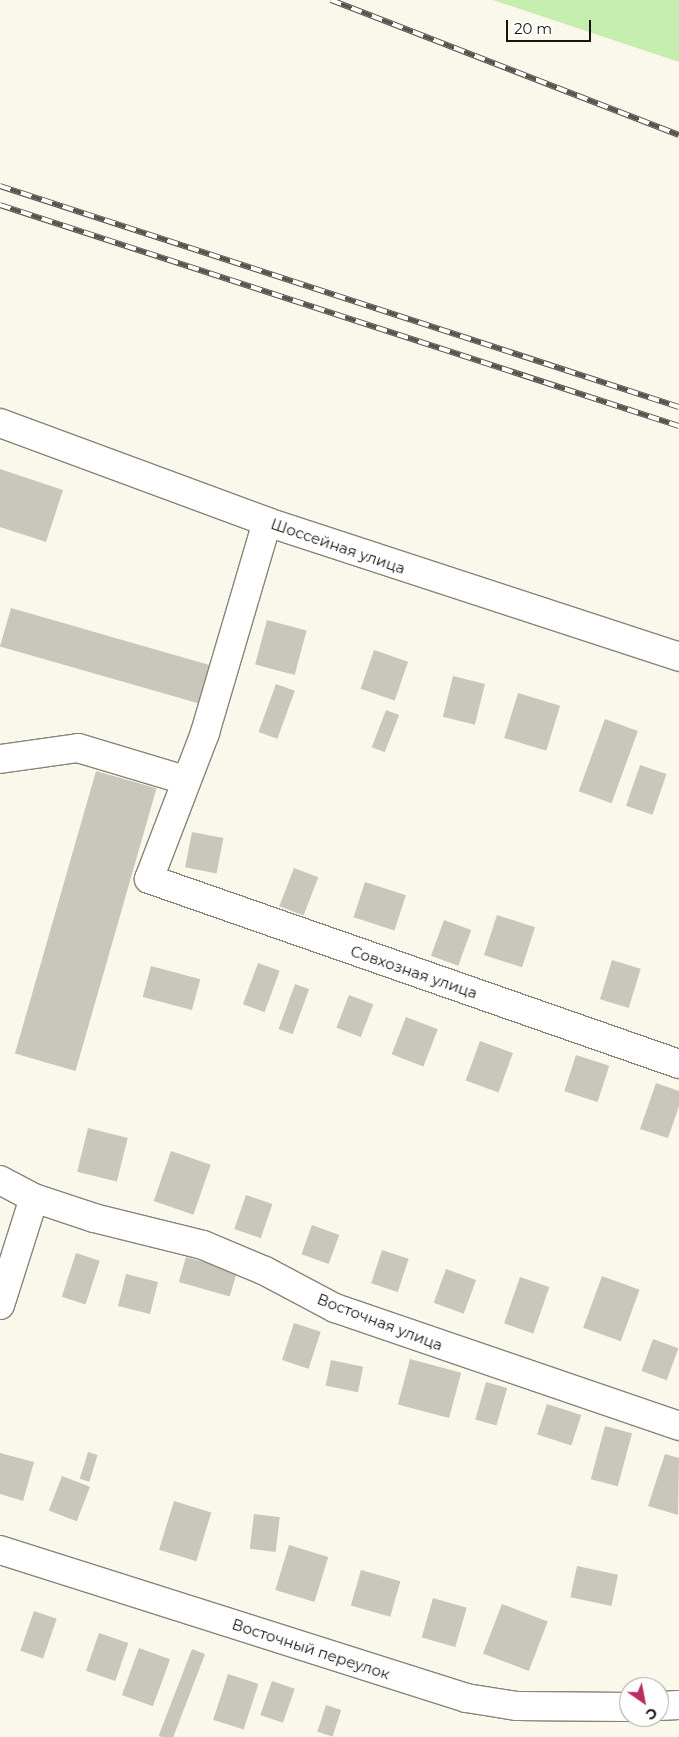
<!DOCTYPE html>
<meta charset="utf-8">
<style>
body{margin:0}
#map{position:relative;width:679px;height:1737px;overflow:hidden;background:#faf8eb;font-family:Montserrat,sans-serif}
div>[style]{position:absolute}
.green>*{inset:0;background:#c5edad}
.building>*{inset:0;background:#c9c7bb;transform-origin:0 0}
.roads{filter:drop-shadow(1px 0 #878579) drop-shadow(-1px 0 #878579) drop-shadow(0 1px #878579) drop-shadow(0 -1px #878579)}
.street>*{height:28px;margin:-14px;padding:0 14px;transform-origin:14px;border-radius:14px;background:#fff}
.secondary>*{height:28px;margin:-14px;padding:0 14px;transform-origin:14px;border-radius:14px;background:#fff}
.rail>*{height:5.5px;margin-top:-2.75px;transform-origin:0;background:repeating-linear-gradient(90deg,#fff 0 11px,#56554e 0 22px);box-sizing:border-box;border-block:1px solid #56554e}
span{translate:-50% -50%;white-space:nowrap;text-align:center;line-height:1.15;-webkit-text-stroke:5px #fff;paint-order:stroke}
.street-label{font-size:15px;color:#151510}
.north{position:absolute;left:619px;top:1677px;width:50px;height:50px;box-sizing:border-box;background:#fff;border:1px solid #a1a19f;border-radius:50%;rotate:147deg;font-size:14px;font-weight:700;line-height:20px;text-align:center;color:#151510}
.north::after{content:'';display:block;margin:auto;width:18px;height:22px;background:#b92d63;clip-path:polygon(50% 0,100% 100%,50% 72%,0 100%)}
.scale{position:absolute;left:506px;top:20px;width:85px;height:22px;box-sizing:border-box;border:2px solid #151510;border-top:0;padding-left:6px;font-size:15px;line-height:18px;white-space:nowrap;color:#151510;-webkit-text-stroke:4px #fff;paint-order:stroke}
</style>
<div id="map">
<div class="green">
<i style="clip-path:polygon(493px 0,679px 0,679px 62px)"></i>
</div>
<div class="building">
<i style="clip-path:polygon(0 469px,63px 490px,46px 542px,0 527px)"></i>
<i style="left:11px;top:608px;width:220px;height:40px;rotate:16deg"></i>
<i style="left:267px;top:620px;width:41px;height:46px;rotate:15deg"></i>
<i style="left:374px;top:650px;width:36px;height:41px;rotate:19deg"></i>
<i style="left:453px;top:676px;width:33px;height:42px;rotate:14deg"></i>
<i style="left:276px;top:684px;width:20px;height:51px;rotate:20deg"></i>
<i style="left:518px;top:693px;width:44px;height:47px;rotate:17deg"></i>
<i style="left:386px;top:710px;width:14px;height:40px;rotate:21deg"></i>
<i style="left:605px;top:719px;width:35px;height:77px;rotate:20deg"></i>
<i style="left:640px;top:765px;width:28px;height:43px;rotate:19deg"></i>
<i style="left:96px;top:771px;width:63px;height:294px;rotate:16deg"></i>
<i style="left:192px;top:832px;width:32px;height:36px;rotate:11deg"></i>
<i style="left:294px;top:868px;width:26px;height:41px;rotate:21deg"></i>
<i style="left:365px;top:882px;width:43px;height:37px;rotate:18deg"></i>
<i style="left:497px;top:915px;width:40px;height:42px;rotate:18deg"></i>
<i style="left:444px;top:920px;width:29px;height:38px;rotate:20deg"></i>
<i style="left:612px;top:960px;width:30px;height:41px;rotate:17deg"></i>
<i style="left:258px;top:963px;width:23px;height:44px;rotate:20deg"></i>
<i style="left:151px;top:966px;width:51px;height:32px;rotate:15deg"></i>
<i style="left:295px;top:984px;width:15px;height:48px;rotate:20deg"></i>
<i style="left:349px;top:995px;width:26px;height:35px;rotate:21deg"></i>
<i style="left:406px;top:1017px;width:34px;height:40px;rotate:21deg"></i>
<i style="left:480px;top:1041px;width:35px;height:42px;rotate:20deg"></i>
<i style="left:576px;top:1055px;width:35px;height:38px;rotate:18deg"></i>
<i style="clip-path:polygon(656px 1083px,679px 1091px,679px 1106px,668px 1138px,640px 1129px)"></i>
<i style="left:88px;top:1128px;width:41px;height:45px;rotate:14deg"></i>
<i style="left:171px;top:1151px;width:42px;height:53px;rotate:19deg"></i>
<i style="left:246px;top:1195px;width:28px;height:36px;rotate:19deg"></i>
<i style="left:312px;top:1225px;width:29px;height:31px;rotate:20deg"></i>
<i style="left:382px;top:1250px;width:28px;height:35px;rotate:18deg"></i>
<i style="left:76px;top:1253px;width:25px;height:46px;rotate:18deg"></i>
<i style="left:186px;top:1257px;width:53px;height:26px;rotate:16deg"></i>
<i style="left:446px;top:1269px;width:32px;height:36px;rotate:20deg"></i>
<i style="left:126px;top:1274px;width:33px;height:33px;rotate:14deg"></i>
<i style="left:602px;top:1276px;width:40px;height:55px;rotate:20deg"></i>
<i style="left:520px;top:1277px;width:31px;height:49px;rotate:19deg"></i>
<i style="left:294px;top:1323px;width:28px;height:39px;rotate:18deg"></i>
<i style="left:653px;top:1339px;width:27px;height:34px;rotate:20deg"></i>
<i style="left:410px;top:1359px;width:53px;height:47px;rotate:15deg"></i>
<i style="left:331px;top:1360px;width:33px;height:26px;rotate:12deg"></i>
<i style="left:486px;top:1382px;width:22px;height:39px;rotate:16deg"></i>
<i style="left:547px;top:1404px;width:36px;height:32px;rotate:18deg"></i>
<i style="left:605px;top:1426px;width:28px;height:55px;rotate:15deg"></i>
<i style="left:88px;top:1452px;width:10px;height:28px;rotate:17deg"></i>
<i style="clip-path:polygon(0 1453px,34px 1462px,23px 1501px,0 1494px)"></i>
<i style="clip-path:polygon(665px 1454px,679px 1458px,678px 1515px,648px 1506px)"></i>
<i style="left:62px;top:1476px;width:30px;height:37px;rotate:21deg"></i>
<i style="left:174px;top:1501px;width:39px;height:51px;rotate:17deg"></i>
<i style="left:254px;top:1514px;width:26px;height:35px;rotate:7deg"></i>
<i style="left:289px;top:1545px;width:41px;height:47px;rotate:17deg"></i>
<i style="left:577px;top:1566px;width:42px;height:32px;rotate:12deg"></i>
<i style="left:361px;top:1570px;width:41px;height:37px;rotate:16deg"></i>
<i style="left:433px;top:1598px;width:35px;height:41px;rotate:16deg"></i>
<i style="left:502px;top:1604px;width:49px;height:53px;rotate:21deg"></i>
<i style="left:34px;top:1611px;width:24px;height:42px;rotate:19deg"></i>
<i style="left:99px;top:1633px;width:31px;height:40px;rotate:19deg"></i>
<i style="left:139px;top:1648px;width:33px;height:50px;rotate:20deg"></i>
<i style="left:192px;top:1649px;width:14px;height:93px;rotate:21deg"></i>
<i style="left:228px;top:1674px;width:32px;height:48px;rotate:18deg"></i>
<i style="left:272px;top:1681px;width:24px;height:36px;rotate:19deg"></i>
<i style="left:326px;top:1705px;width:16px;height:28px;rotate:18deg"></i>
</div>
<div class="roads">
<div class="street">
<i style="left:267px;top:522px;width:220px;rotate:106.4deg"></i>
<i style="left:205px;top:733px;width:156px;rotate:111deg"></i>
<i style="left:149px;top:879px;width:561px;rotate:19.24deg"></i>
<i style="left:0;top:759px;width:79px;rotate:-8deg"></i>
<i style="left:78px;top:748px;width:112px;rotate:16.7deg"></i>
<i style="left:0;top:1180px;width:38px;rotate:28deg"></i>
<i style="left:34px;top:1198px;width:63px;rotate:18.4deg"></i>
<i style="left:94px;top:1218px;width:112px;rotate:13.9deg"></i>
<i style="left:203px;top:1245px;width:67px;rotate:22.8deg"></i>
<i style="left:265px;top:1271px;width:79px;rotate:27.9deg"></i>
<i style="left:335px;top:1308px;width:364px;rotate:18.9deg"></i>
<i style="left:0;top:1305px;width:112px;rotate:-72.4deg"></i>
<i style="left:0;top:1550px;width:489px;rotate:17.6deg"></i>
<i style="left:466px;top:1698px;width:52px;rotate:8.9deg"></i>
<i style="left:517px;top:1706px;width:112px;rotate:0.5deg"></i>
<i style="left:659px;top:1706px;width:20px;rotate:-3deg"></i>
</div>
<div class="secondary">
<i style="left:0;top:423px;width:285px;rotate:20.3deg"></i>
<i style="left:267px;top:522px;width:434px;rotate:18.1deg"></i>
</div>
</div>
<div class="rail">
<i style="left:331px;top:0;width:373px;rotate:21.2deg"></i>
<i style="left:0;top:186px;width:714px;rotate:18.03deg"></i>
<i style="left:0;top:205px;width:714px;rotate:18.03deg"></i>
</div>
<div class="street-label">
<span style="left:338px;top:546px;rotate:19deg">Шоссейная улица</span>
<span style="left:414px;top:972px;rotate:19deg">Совхозная улица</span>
<span style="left:380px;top:1322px;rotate:21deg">Восточная улица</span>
<span style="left:311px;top:1649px;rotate:18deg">Восточный переулок</span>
</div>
<div class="north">С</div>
<div class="scale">20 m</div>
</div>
